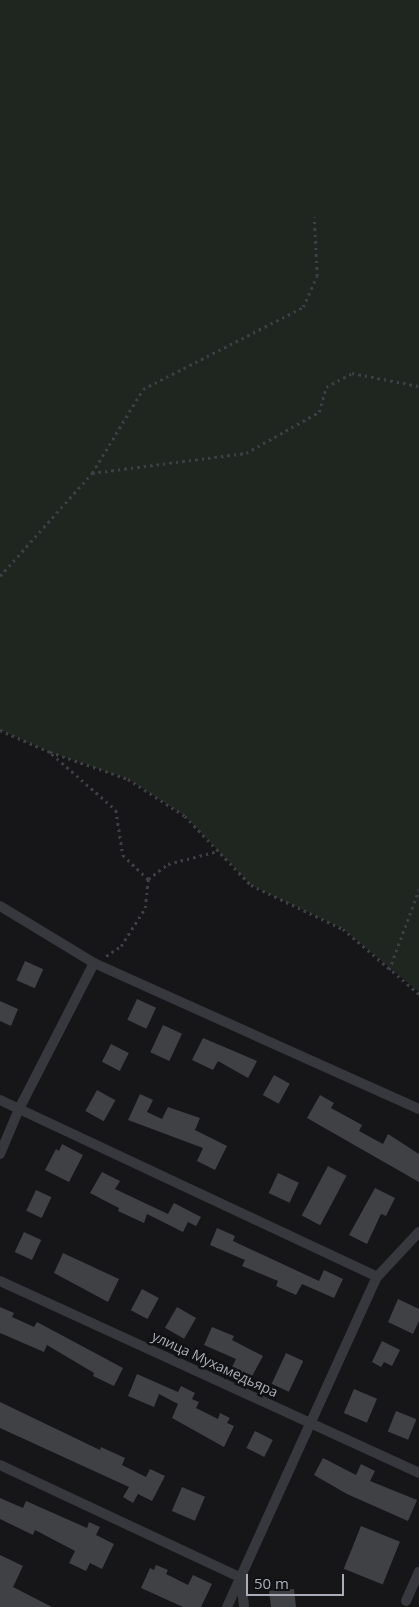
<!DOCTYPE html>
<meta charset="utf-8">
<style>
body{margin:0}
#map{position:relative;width:419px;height:1607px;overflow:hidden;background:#161618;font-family:"Open Sans",sans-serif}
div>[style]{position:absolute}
.green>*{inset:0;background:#1e261f}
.building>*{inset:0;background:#404145;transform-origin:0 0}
.path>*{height:2.5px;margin-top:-1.25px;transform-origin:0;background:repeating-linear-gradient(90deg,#3d3f44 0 2.5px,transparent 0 6.5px)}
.street>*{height:10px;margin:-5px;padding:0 5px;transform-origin:5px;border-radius:5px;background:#37383d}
span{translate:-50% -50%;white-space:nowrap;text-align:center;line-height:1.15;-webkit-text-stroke:5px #111113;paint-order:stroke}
.street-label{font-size:14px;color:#a8adb8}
.scale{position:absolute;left:246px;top:1574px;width:98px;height:22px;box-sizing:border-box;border:2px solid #a8adb8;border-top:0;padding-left:6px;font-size:15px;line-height:18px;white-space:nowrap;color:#a8adb8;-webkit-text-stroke:4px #111113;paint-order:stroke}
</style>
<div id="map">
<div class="green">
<i style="clip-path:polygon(0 0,419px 0,419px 992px,343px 929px,251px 885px,185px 816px,128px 779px,50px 752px,0 730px)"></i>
</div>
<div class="building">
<i style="left:25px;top:961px;width:20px;height:21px;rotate:24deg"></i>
<i style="left:137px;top:999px;width:21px;height:23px;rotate:25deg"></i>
<i style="clip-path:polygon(0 1001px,18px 1009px,11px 1026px,0 1021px)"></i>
<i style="left:163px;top:1025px;width:21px;height:30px;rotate:25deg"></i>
<i style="clip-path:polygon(203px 1038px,257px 1061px,248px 1078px,218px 1061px,213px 1070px,192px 1060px)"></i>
<i style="left:111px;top:1044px;width:20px;height:20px;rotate:27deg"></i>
<i style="left:274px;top:1075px;width:18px;height:23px;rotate:29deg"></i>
<i style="left:97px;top:1090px;width:21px;height:24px;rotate:29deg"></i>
<i style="clip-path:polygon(140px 1094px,153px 1100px,147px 1112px,162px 1119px,168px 1107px,200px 1118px,195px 1130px,227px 1146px,215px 1170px,197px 1161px,203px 1148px,128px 1120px)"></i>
<i style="clip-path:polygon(320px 1095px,334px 1103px,331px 1108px,362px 1125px,359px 1131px,383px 1144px,388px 1134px,419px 1154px,419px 1182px,307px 1118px)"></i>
<i style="clip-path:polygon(62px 1144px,83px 1155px,69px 1182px,45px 1170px,56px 1149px,59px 1151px)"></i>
<i style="left:328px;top:1166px;width:21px;height:56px;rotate:28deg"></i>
<i style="clip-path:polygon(102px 1172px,120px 1181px,115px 1189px,168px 1214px,174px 1203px,201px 1217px,196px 1226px,188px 1222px,183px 1232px,147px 1214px,144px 1223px,118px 1211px,119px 1208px,90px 1193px)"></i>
<i style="left:278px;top:1173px;width:23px;height:22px;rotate:25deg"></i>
<i style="clip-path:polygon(375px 1188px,395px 1198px,386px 1216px,381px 1214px,367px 1244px,349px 1235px)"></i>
<i style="left:36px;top:1190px;width:17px;height:23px;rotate:25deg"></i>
<i style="clip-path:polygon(217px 1228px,235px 1236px,233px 1241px,319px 1281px,324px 1270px,343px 1279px,334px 1298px,302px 1284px,296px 1295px,276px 1286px,278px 1281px,242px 1266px,245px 1260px,210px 1245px)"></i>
<i style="left:24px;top:1232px;width:19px;height:22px;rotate:25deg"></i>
<i style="clip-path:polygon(63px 1253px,119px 1279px,108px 1302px,54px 1273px)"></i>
<i style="left:142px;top:1289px;width:19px;height:24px;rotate:28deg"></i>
<i style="clip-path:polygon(398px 1299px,419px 1309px,419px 1321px,413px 1334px,388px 1322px)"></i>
<i style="clip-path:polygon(0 1307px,14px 1313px,12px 1317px,34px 1327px,37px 1322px,123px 1368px,114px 1386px,93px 1376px,94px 1373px,47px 1345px,44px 1352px,0 1333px)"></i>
<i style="left:177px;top:1307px;width:22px;height:24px;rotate:30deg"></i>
<i style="clip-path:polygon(212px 1327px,234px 1336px,232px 1340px,263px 1356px,251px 1378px,232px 1367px,236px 1359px,204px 1345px)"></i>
<i style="clip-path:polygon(382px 1341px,400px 1350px,392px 1366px,384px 1362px,381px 1367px,372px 1362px)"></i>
<i style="left:286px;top:1353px;width:19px;height:34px;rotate:25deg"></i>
<i style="clip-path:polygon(137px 1374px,178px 1392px,181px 1386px,195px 1393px,192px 1399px,199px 1402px,196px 1408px,218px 1419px,220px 1413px,230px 1418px,227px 1423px,234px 1426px,224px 1447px,172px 1418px,178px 1404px,159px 1394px,154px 1407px,128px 1396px)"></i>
<i style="left:354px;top:1389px;width:25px;height:26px;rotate:23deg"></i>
<i style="clip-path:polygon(0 1402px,100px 1450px,101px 1447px,125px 1458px,122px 1465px,146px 1477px,150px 1469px,165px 1476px,152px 1501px,138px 1494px,133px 1503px,123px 1497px,129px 1487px,0 1428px)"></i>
<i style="left:396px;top:1411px;width:22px;height:22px;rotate:22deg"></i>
<i style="left:255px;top:1431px;width:20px;height:19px;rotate:27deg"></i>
<i style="clip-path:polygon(323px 1458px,356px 1475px,361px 1464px,375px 1471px,370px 1481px,417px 1500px,408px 1521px,347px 1494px,314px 1475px)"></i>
<i style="left:182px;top:1487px;width:25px;height:26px;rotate:23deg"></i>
<i style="clip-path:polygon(0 1498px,23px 1508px,26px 1501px,87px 1528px,89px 1522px,100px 1527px,96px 1535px,114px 1544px,102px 1569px,90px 1563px,86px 1571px,69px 1563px,75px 1551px,35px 1530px,33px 1535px,0 1519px)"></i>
<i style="left:361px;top:1526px;width:42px;height:46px;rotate:22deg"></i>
<i style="clip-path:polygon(0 1555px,23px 1566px,13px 1587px,52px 1607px,0 1607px)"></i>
<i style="clip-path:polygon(156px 1565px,168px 1570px,166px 1574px,188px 1585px,193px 1575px,212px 1584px,201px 1607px,183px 1607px,141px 1588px,150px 1568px,154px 1570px)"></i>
<i style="clip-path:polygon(294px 1589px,296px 1607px,271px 1607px,269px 1591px)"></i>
</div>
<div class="path">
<i style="left:92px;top:473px;width:98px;rotate:-58.7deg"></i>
<i style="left:143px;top:389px;width:180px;rotate:-27.1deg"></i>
<i style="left:303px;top:307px;width:34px;rotate:-66deg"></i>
<i style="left:317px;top:276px;width:59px;rotate:-92.9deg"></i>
<i style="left:0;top:576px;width:138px;rotate:-48.2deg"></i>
<i style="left:92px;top:473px;width:155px;rotate:-7.4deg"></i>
<i style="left:246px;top:453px;width:84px;rotate:-29.3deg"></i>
<i style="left:319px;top:412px;width:26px;rotate:-74deg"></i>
<i style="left:326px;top:387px;width:30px;rotate:-28deg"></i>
<i style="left:352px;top:373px;width:68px;rotate:11deg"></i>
<i style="left:0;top:730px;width:55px;rotate:23.7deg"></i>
<i style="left:50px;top:752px;width:83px;rotate:19.1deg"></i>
<i style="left:128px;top:779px;width:68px;rotate:33deg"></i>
<i style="left:185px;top:816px;width:95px;rotate:46.3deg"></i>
<i style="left:251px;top:885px;width:102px;rotate:25.6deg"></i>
<i style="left:343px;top:929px;width:100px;rotate:40.5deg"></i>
<i style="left:52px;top:754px;width:85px;rotate:41.2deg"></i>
<i style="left:116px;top:810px;width:46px;rotate:81.2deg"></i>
<i style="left:123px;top:855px;width:35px;rotate:44deg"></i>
<i style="left:106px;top:956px;width:18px;rotate:-34deg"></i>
<i style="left:121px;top:946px;width:45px;rotate:-57.7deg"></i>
<i style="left:145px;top:908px;width:29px;rotate:-84deg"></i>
<i style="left:148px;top:879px;width:25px;rotate:-37deg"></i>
<i style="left:168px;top:864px;width:52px;rotate:-14.6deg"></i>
<i style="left:389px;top:970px;width:86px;rotate:-69.7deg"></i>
</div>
<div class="street">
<i style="left:0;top:906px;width:110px;rotate:31.2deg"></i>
<i style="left:94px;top:963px;width:356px;rotate:24.2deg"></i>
<i style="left:0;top:1100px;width:416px;rotate:25.1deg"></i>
<i style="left:0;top:1154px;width:49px;rotate:-67.1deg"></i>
<i style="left:19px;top:1109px;width:164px;rotate:-62.8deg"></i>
<i style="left:0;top:1281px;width:461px;rotate:24.6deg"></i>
<i style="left:0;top:1465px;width:266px;rotate:25.1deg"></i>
<i style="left:241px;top:1578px;width:29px;rotate:84deg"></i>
<i style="left:406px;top:1601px;width:32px;rotate:-66deg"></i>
<i style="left:227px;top:1607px;width:362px;rotate:-65.6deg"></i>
<i style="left:377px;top:1277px;width:62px;rotate:-47deg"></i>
</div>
<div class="street-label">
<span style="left:215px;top:1364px;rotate:25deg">улица Мухамедьяра</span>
</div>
<div class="scale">50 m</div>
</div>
